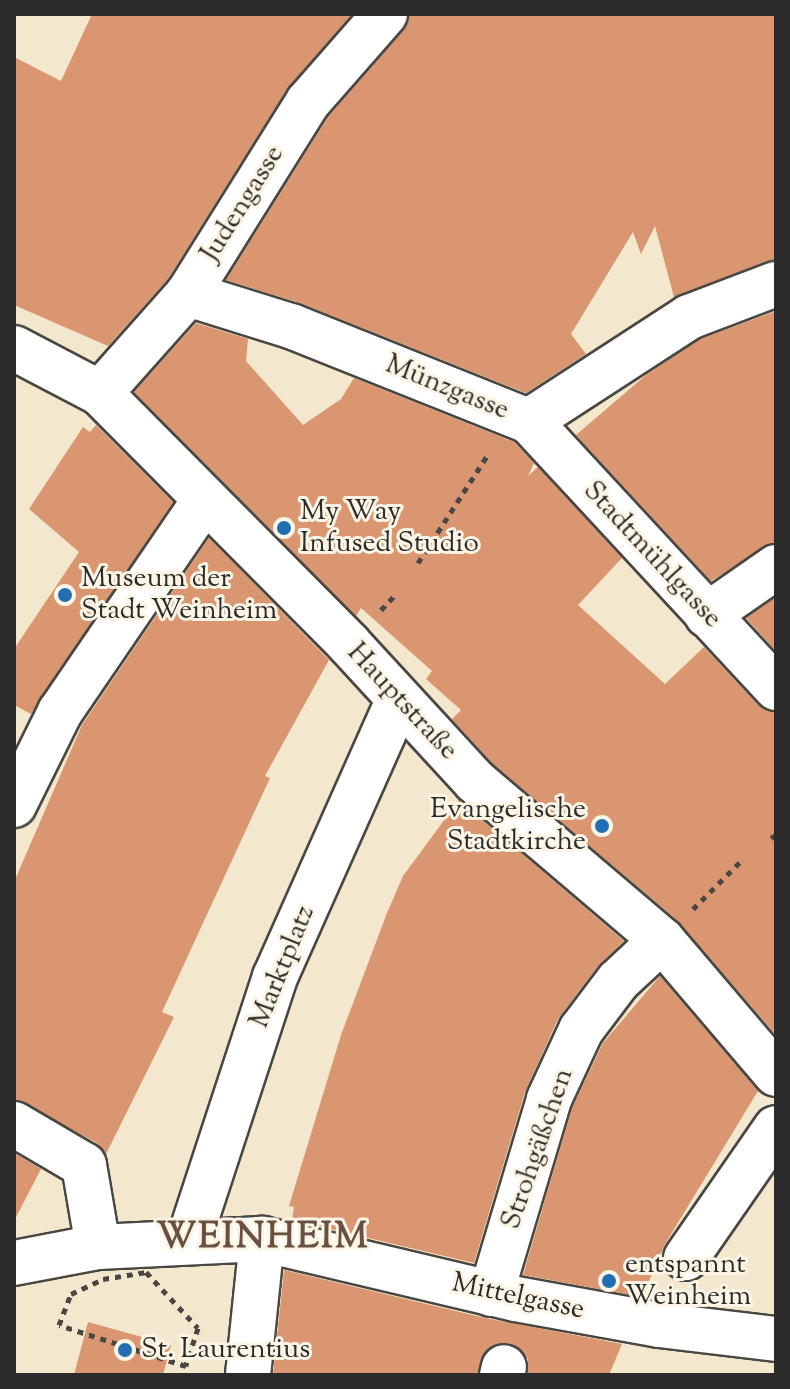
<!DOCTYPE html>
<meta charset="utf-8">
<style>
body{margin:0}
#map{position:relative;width:790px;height:1389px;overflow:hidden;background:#f3e8cd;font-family:"Sorts Mill Goudy",serif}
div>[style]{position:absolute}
.building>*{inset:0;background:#d99670}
.path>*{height:5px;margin-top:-2.5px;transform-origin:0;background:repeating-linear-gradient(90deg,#494743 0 6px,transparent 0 12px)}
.roads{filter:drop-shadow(2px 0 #494743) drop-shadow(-2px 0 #494743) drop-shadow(0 2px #494743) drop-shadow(0 -2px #494743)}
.minor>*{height:44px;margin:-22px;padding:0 22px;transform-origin:22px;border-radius:22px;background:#fff}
.dots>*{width:22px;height:22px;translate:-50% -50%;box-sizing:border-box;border:4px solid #fcf5e5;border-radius:50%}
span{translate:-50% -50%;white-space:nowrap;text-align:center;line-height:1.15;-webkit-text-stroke:6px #fcf5e5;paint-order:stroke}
.street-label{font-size:28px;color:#2b2b2b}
.poi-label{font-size:28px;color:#2b2b2b}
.left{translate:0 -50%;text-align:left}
.right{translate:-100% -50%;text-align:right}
.district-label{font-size:36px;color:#685043;font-weight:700;letter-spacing:2px}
.frame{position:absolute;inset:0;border:16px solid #2b2b2b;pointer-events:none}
</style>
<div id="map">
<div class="building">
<i style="clip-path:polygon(92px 14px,352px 14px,287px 89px,168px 279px,108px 346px,14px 305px,14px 57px,61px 81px)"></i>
<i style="clip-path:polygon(409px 14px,776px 14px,776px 260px,674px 297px,655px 226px,641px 254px,633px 232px,571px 334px,586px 354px,526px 393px,300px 303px,226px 280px,328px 117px,404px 30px)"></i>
<i style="clip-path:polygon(776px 311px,776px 542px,711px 581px,576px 435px,646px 375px,700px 339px)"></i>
<i style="clip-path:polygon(196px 323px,248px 339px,246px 361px,303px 425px,341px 399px,354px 378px,514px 442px,534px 463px,528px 476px,538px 467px,622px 558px,578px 605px,665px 684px,704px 647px,758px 705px,776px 712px,776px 1035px,678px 921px,492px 763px,452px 719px,461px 710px,426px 679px,432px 671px,361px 608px,356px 616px,134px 392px)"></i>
<i style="clip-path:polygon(96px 425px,173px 502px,31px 714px,14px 705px,14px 649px,79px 552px,29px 509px,83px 427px,90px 432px)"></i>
<i style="clip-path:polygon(209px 538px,329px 660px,265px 776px,270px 778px,162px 1012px,174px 1017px,106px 1154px,97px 1143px,14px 1099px,14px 882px,82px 725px)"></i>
<i style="clip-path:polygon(776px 597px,776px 651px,746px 618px)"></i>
<i style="clip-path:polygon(459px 800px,624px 941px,598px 966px,558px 1019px,525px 1092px,474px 1263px,292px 1220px,294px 1207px,289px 1206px,341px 1035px,387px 913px,403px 876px)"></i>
<i style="clip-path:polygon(660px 976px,758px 1091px,665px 1244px,642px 1297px,523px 1275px,572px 1108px,603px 1043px)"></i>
<i style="clip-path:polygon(14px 1153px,41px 1169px,14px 1221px)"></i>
<i style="clip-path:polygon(284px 1270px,485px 1318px,622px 1344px,609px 1375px,528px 1375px,528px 1359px,509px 1343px,487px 1349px,478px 1375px,273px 1375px)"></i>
<i style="clip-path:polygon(88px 1322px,171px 1345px,163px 1375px,74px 1375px)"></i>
</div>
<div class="path">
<i style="left:418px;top:563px;width:131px;rotate:-57.2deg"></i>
<i style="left:381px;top:610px;width:23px;rotate:-47deg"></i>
<i style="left:771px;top:838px;width:6px;rotate:-31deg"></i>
<i style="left:693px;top:909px;width:71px;rotate:-45deg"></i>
<i style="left:146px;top:1272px;width:76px;rotate:47.1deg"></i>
<i style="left:198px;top:1328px;width:40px;rotate:108deg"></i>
<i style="left:186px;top:1366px;width:133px;rotate:-162.1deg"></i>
<i style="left:59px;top:1325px;width:33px;rotate:-69deg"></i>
<i style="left:71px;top:1294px;width:35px;rotate:-25deg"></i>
<i style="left:103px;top:1279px;width:44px;rotate:-9.2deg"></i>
</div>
<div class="roads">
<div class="minor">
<i style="left:188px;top:294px;width:108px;rotate:17.3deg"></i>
<i style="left:291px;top:326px;width:256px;rotate:21.8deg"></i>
<i style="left:529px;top:421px;width:191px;rotate:-33deg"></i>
<i style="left:689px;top:317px;width:93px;rotate:-20.8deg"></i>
<i style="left:14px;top:348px;width:97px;rotate:27.6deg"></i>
<i style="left:100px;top:393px;width:354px;rotate:45.2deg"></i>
<i style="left:349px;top:644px;width:186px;rotate:47.4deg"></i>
<i style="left:475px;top:781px;width:245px;rotate:40.4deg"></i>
<i style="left:662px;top:940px;width:176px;rotate:49.6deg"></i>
<i style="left:100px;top:393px;width:132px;rotate:-48.4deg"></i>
<i style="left:188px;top:294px;width:226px;rotate:-58deg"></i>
<i style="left:308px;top:102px;width:117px;rotate:-48.8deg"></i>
<i style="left:529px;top:421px;width:364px;rotate:47.2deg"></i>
<i style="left:707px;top:615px;width:84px;rotate:-34.8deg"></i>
<i style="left:14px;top:805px;width:104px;rotate:-63.7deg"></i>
<i style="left:60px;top:712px;width:255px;rotate:-55.7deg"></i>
<i style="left:14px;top:1124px;width:81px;rotate:30.4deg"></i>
<i style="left:84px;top:1165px;width:83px;rotate:80.3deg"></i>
<i style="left:189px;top:1240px;width:277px;rotate:-71.9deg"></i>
<i style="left:275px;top:977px;width:302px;rotate:-66deg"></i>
<i style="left:686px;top:1258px;width:158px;rotate:-55.3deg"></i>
<i style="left:14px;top:1263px;width:86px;rotate:-10.8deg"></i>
<i style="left:98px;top:1247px;width:164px;rotate:-2.8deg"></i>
<i style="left:262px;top:1239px;width:261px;rotate:13.3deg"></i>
<i style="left:516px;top:1299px;width:145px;rotate:10.3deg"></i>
<i style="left:659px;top:1325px;width:118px;rotate:6.8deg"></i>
<i style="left:491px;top:1294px;width:203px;rotate:-73.4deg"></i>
<i style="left:549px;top:1099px;width:76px;rotate:-65.1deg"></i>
<i style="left:581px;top:1030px;width:61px;rotate:-52.9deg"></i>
<i style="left:618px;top:981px;width:60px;rotate:-43deg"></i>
<i style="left:248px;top:1375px;width:137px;rotate:-84.1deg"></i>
<i style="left:502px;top:1375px;width:8px;rotate:-76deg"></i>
</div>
</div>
<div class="dots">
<i style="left:284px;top:528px;background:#1f6fb2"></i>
<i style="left:65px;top:595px;background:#1f6fb2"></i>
<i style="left:602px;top:826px;background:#1f6fb2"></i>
<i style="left:609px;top:1281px;background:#1f6fb2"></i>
<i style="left:125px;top:1350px;background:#1f6fb2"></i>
</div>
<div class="street-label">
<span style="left:243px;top:204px;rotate:-58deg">Judengasse</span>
<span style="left:447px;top:388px;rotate:22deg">Münzgasse</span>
<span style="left:652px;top:555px;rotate:47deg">Stadtmühlgasse</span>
<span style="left:402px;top:702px;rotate:47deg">Hauptstraße</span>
<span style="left:283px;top:967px;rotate:-68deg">Marktplatz</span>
<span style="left:538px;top:1149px;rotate:-71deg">Strohgäßchen</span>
<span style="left:518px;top:1297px;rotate:12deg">Mittelgasse</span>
</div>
<div class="poi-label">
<span class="left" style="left:300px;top:528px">My Way<br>Infused Studio</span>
<span class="left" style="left:81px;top:595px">Museum der<br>Stadt Weinheim</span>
<span class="right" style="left:586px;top:826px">Evangelische<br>Stadtkirche</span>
<span class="left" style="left:625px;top:1281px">entspannt<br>Weinheim</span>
<span class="left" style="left:141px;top:1350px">St. Laurentius</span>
</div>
<div class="district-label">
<span style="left:263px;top:1239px">WEINHEIM</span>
</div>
<div class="frame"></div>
</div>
